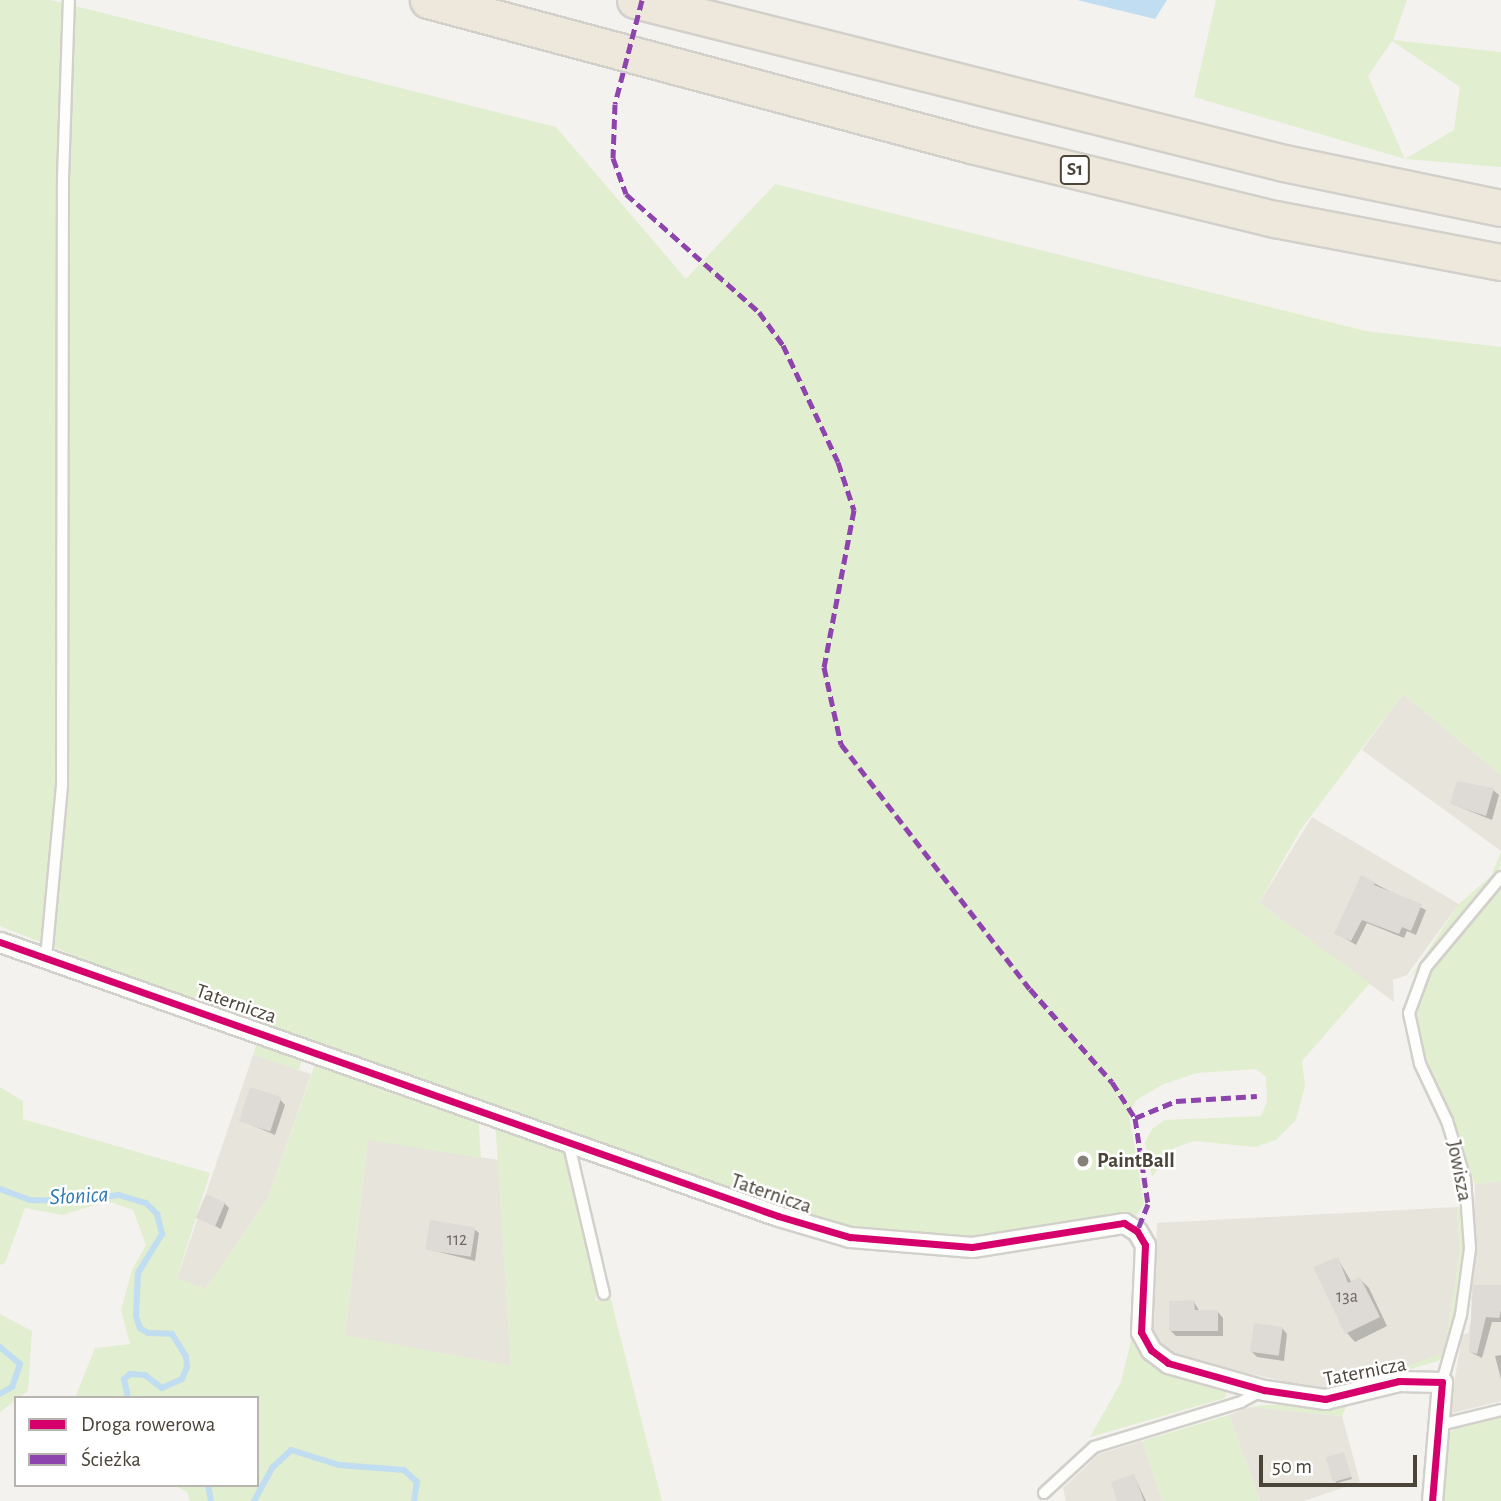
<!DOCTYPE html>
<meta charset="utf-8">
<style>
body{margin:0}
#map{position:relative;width:1501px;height:1501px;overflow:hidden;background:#f4f2ee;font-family:"Alegreya Sans",sans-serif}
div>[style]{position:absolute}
.residential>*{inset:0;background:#e7e4dc}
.green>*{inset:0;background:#e1eecf}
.water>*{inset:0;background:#c0ddf1}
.shadow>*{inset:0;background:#0003}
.stream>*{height:6px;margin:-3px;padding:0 3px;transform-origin:3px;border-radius:3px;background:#c0ddf1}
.building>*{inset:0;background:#dedbd6;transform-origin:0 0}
.roads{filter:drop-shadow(2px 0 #d2d0cb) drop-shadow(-2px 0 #d2d0cb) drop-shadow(0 2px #d2d0cb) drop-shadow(0 -2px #d2d0cb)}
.lane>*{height:10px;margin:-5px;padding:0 5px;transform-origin:5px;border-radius:5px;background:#fdfdfc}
.street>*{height:19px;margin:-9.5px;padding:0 9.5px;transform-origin:9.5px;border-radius:9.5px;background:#fdfdfc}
.highway>*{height:35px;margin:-17.5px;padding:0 17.5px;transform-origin:17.5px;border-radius:17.5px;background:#ede8db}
.quiet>*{height:5px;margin-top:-2.5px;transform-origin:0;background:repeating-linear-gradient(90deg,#8e44ad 0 10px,transparent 0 15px)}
.cycleway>*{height:7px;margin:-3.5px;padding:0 3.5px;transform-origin:3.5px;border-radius:3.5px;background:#d6006c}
.dots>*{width:19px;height:19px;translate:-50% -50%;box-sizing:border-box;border:4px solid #fff;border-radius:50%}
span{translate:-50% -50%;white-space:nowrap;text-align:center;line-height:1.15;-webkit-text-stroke:5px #fff;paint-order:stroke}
.number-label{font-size:18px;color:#706a61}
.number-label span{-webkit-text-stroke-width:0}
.shield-label span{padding:2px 5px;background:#fff;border:2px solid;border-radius:5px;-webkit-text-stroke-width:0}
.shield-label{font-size:19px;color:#4b4439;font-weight:700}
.street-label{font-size:21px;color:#4b4439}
.poi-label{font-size:21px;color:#4b4439;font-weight:700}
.left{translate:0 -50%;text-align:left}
.water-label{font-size:23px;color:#2e7ab2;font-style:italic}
.legend{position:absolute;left:14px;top:1396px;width:245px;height:91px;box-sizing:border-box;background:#fff;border:2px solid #b7b4b0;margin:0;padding:9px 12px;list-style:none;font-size:21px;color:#4b4439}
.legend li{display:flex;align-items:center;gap:14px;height:35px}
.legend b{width:35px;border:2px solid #b7b4b0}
.scale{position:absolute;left:1259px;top:1455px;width:158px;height:32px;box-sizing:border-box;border:4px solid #4b4439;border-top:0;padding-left:9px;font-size:21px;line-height:24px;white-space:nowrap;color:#4b4439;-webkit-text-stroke:5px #fff;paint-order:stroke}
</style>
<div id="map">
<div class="residential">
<i style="clip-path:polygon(1403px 694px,1501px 775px,1501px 851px,1362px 750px)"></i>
<i style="clip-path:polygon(1312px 817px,1459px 904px,1407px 975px,1393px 980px,1394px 1002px,1259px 903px)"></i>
<i style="clip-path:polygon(253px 1055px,311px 1074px,268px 1199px,205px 1289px,177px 1279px)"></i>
<i style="clip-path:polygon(368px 1139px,498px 1160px,511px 1366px,345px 1336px)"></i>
<i style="clip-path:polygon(1501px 1181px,1501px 1401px,1449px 1414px,1462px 1335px,1468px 1333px,1471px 1320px,1475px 1184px)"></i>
<i style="clip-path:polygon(1457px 1207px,1460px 1252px,1444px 1354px,1341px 1388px,1316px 1389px,1175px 1356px,1152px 1333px,1157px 1223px)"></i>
<i style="clip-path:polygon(1250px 1407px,1342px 1416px,1360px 1482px,1304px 1501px,1260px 1501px,1229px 1415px)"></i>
<i style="clip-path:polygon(1142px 1441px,1162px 1501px,1066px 1501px,1063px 1488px,1099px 1454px)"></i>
</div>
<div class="green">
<i style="clip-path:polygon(0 0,51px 0,556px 127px,686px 279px,775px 184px,1366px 331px,1501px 347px,1501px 775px,1403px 694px,1301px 829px,1259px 903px,1370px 983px,1302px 1061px,1305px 1086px,1296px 1120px,1276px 1140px,1255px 1147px,1194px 1141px,1174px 1148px,1152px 1177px,1145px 1142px,1152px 1129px,1165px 1120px,1261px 1116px,1267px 1102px,1266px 1077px,1256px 1069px,1197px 1073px,1164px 1084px,1136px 1100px,1129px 1115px,1144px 1204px,1134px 1218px,1008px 1239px,851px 1233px,253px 1026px,0 926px)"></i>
<i style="clip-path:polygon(evenodd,1216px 0,1407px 0,1393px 40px,1501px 52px,1501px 167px,1405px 159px,1194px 97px,1216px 0,1392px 41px,1460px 87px,1454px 130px,1405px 159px,1368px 76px,1392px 41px)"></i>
<i style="clip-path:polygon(1501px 852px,1501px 865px,1486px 892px,1409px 979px,1459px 904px,1491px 876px)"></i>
<i style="clip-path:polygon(1501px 886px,1501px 1181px,1475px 1184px,1458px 1133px,1420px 1050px,1415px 1009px,1434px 966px)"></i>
<i style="clip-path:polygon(259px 1037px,302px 1059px,299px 1070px,253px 1055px)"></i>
<i style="clip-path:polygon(316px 1061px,478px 1113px,481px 1158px,368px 1140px,345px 1335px,511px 1366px,495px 1120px,564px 1145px,598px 1289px,595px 1301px,611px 1300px,662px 1501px,190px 1501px,187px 1492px,174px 1485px,257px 1485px,257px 1398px,75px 1398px,95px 1348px,130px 1344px,121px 1310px,132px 1270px,146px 1245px,133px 1210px,107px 1201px,63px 1215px,25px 1208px,5px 1263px,0 1265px,0 1087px,23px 1101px,23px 1119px,210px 1173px,177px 1278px,205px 1289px,268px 1199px)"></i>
<i style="clip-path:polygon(1457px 1207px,1463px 1207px,1463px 1251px,1448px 1352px,1438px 1361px,1411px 1369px,1406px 1366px,1444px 1353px,1460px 1252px)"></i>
<i style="clip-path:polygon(0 1314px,32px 1331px,28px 1391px,0 1412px)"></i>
<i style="clip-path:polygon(1136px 1320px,1138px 1341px,1227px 1388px,1225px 1398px,1090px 1437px,1121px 1382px)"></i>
<i style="clip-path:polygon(1348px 1403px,1342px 1416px,1250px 1407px,1265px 1405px)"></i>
<i style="clip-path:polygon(1229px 1415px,1260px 1501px,1162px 1501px,1142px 1441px)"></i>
<i style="clip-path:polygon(1501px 1417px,1501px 1501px,1438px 1501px,1444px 1438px,1455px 1428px)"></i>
</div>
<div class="water">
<i style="clip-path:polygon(1077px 0,1167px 0,1155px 19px)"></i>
</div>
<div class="shadow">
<i style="clip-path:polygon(1493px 790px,1499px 795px,1492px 820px,1452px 804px)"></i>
<i style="clip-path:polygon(1374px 883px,1426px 910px,1416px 935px,1407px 931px,1404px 938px,1367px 923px,1356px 945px,1336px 933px)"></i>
<i style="clip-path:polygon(280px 1099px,285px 1105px,275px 1135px,240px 1120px)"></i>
<i style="clip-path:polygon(224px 1203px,229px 1208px,221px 1229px,199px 1218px)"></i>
<i style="clip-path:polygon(474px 1229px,479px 1233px,475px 1261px,427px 1249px)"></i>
<i style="clip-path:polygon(1338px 1259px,1352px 1283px,1360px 1279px,1369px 1288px,1387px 1326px,1355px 1342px,1347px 1333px)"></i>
<i style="clip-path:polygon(1474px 1287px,1501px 1287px,1501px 1322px,1492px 1322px,1482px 1358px,1470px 1352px)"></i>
<i style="clip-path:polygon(1194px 1302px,1200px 1312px,1218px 1312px,1223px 1318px,1223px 1336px,1176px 1336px,1170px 1330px)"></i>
<i style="clip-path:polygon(1282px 1328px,1287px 1334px,1284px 1361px,1257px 1357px,1251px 1351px)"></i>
<i style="clip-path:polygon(1501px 1355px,1501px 1379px,1495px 1356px)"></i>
<i style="clip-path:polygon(1343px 1454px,1352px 1479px,1337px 1483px,1334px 1481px)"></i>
<i style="clip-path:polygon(1134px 1476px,1146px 1501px,1119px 1501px)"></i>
</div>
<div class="stream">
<i style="left:0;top:1189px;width:32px;rotate:20deg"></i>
<i style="left:30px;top:1200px;width:42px;rotate:1.4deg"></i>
<i style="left:72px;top:1201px;width:47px;rotate:-7.3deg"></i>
<i style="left:119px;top:1195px;width:28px;rotate:17deg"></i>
<i style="left:146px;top:1203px;width:16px;rotate:45deg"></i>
<i style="left:157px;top:1214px;width:21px;rotate:76deg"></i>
<i style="left:162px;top:1234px;width:46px;rotate:121.6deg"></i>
<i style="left:138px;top:1273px;width:43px;rotate:92.7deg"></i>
<i style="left:136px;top:1316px;width:13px;rotate:72deg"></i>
<i style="left:140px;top:1328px;width:9px;rotate:32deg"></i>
<i style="left:148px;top:1333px;width:24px;rotate:2deg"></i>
<i style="left:172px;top:1334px;width:26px;rotate:58deg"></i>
<i style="left:186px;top:1356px;width:11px;rotate:85deg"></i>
<i style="left:187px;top:1367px;width:13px;rotate:113deg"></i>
<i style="left:182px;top:1379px;width:22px;rotate:156deg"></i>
<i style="left:162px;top:1388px;width:21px;rotate:-143deg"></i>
<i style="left:145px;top:1375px;width:15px;rotate:-176deg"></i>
<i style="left:130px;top:1374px;width:8px;rotate:140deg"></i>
<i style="left:124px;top:1379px;width:19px;rotate:78deg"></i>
<i style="left:0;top:1347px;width:26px;rotate:40deg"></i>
<i style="left:20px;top:1364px;width:24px;rotate:109deg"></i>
<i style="left:12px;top:1387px;width:14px;rotate:150deg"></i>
<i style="left:208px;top:1485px;width:16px;rotate:79deg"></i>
<i style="left:254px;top:1501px;width:38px;rotate:-61deg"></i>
<i style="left:272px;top:1468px;width:26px;rotate:-43deg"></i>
<i style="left:291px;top:1450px;width:50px;rotate:17.4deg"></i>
<i style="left:339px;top:1465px;width:65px;rotate:4.4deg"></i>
<i style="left:404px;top:1470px;width:18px;rotate:43deg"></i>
<i style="left:417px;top:1482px;width:19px;rotate:99deg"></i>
</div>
<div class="building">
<i style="clip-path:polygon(1457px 781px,1494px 788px,1486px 816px,1450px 804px)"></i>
<i style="clip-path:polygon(1361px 875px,1375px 882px,1374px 885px,1422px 904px,1411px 931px,1402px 927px,1399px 934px,1362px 920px,1351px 941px,1334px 934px)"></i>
<i style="left:250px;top:1087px;width:33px;height:36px;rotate:18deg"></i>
<i style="left:206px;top:1194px;width:21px;height:26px;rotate:23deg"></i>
<i style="left:430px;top:1220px;width:46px;height:30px;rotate:9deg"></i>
<i style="clip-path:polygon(1338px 1257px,1348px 1283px,1360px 1277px,1380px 1317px,1345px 1334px,1313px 1267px)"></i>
<i style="clip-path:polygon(1473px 1285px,1501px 1285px,1501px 1311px,1499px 1318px,1486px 1317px,1477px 1354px,1469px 1352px)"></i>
<i style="clip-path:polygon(1194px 1300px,1195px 1310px,1218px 1310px,1218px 1331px,1169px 1331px,1169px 1301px)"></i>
<i style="left:1254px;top:1323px;width:29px;height:29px;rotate:8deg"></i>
<i style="left:1344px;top:1452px;width:26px;height:19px;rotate:74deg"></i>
<i style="clip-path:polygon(1134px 1474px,1144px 1501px,1117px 1501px,1111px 1482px)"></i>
</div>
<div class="roads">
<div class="lane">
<i style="left:46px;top:958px;width:173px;rotate:-84.7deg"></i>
<i style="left:62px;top:786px;width:608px;rotate:-89.91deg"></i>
<i style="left:63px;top:178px;width:178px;rotate:-88.1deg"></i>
<i style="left:568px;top:1141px;width:157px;rotate:76.8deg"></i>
<i style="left:1442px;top:1382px;width:70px;rotate:-74.2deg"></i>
<i style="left:1461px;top:1315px;width:68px;rotate:-82.3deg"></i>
<i style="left:1470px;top:1248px;width:69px;rotate:-94.1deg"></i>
<i style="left:1465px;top:1179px;width:61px;rotate:-107.2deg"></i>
<i style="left:1447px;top:1121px;width:63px;rotate:-115.3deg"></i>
<i style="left:1420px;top:1064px;width:52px;rotate:-102.2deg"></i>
<i style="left:1409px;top:1013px;width:49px;rotate:-69.7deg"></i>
<i style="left:1426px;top:967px;width:117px;rotate:-50.2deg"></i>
<i style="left:1436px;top:1426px;width:67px;rotate:-13.8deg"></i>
<i style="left:1044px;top:1493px;width:68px;rotate:-42.6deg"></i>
<i style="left:1094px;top:1447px;width:154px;rotate:-17deg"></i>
<i style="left:1241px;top:1402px;width:25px;rotate:-29deg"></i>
</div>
<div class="street">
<i style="left:0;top:942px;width:825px;rotate:19.4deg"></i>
<i style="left:778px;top:1216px;width:75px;rotate:16.3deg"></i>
<i style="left:850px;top:1237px;width:122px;rotate:4.7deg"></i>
<i style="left:972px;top:1247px;width:154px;rotate:-9deg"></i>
<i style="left:1124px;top:1223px;width:15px;rotate:32deg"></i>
<i style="left:1137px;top:1231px;width:16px;rotate:60deg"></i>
<i style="left:1145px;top:1245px;width:87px;rotate:92.6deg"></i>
<i style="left:1141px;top:1332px;width:21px;rotate:61deg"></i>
<i style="left:1151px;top:1350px;width:21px;rotate:37deg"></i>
<i style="left:1168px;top:1363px;width:100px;rotate:15.7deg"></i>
<i style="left:1264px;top:1390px;width:62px;rotate:8.4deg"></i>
<i style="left:1325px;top:1399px;width:76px;rotate:-13.7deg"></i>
<i style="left:1399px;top:1381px;width:43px;rotate:1.3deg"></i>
<i style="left:1442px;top:1382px;width:119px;rotate:94.8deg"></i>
</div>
<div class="highway">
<i style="left:428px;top:0;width:562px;rotate:14.95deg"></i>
<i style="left:971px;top:145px;width:313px;rotate:13.7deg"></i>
<i style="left:1275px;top:219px;width:230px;rotate:10.8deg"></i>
<i style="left:635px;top:0;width:669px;rotate:14.1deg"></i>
<i style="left:1284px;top:163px;width:222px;rotate:11.7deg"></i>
</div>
</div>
<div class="quiet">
<i style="left:642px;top:0;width:107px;rotate:104.6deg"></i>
<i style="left:615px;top:104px;width:54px;rotate:92.1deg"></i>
<i style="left:613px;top:158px;width:38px;rotate:70deg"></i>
<i style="left:626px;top:194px;width:178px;rotate:41.6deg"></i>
<i style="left:759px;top:312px;width:41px;rotate:54deg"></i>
<i style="left:783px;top:345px;width:129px;rotate:64.8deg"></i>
<i style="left:838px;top:462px;width:51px;rotate:71.6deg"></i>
<i style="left:854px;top:510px;width:160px;rotate:100.8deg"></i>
<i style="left:824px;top:667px;width:79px;rotate:77.6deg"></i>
<i style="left:841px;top:744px;width:309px;rotate:52.4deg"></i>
<i style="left:1030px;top:989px;width:124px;rotate:48.6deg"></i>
<i style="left:1112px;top:1082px;width:43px;rotate:57.4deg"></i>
<i style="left:1135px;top:1118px;width:87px;rotate:81.4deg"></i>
<i style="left:1148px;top:1204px;width:29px;rotate:112deg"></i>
<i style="left:1135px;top:1118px;width:44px;rotate:-22.5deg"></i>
<i style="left:1176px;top:1101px;width:81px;rotate:-3.5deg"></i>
</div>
<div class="cycleway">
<i style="left:0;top:942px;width:825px;rotate:19.4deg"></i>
<i style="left:778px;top:1216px;width:75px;rotate:16.3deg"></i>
<i style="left:850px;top:1237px;width:122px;rotate:4.7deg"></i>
<i style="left:972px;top:1247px;width:154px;rotate:-9deg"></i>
<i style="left:1124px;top:1223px;width:15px;rotate:32deg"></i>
<i style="left:1137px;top:1231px;width:16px;rotate:60deg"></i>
<i style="left:1145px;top:1245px;width:87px;rotate:92.6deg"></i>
<i style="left:1141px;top:1332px;width:21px;rotate:61deg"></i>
<i style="left:1151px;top:1350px;width:21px;rotate:37deg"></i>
<i style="left:1168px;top:1363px;width:100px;rotate:15.7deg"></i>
<i style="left:1264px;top:1390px;width:62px;rotate:8.4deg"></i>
<i style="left:1325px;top:1399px;width:76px;rotate:-13.7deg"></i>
<i style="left:1399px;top:1381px;width:43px;rotate:1.3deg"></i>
<i style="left:1442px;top:1382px;width:119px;rotate:94.8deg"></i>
</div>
<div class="dots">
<i style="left:1083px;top:1161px;background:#868178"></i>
</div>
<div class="number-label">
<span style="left:457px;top:1240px">112</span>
<span style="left:1347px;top:1297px">13a</span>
</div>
<div class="shield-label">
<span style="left:1075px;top:170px">S1</span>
</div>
<div class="street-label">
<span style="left:236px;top:1004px;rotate:19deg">Taternicza</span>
<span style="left:1459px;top:1171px;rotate:79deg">Jowisza</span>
<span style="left:771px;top:1194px;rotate:19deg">Taternicza</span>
<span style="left:1365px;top:1372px;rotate:-11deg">Taternicza</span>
</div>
<div class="poi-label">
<span class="left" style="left:1097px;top:1161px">PaintBall</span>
</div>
<div class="water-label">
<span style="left:79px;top:1197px;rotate:-3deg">Słonica</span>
</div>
<ul class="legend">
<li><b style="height:9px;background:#d6006c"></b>Droga rowerowa</li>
<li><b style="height:9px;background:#8e44ad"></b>Ścieżka</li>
</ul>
<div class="scale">50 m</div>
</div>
